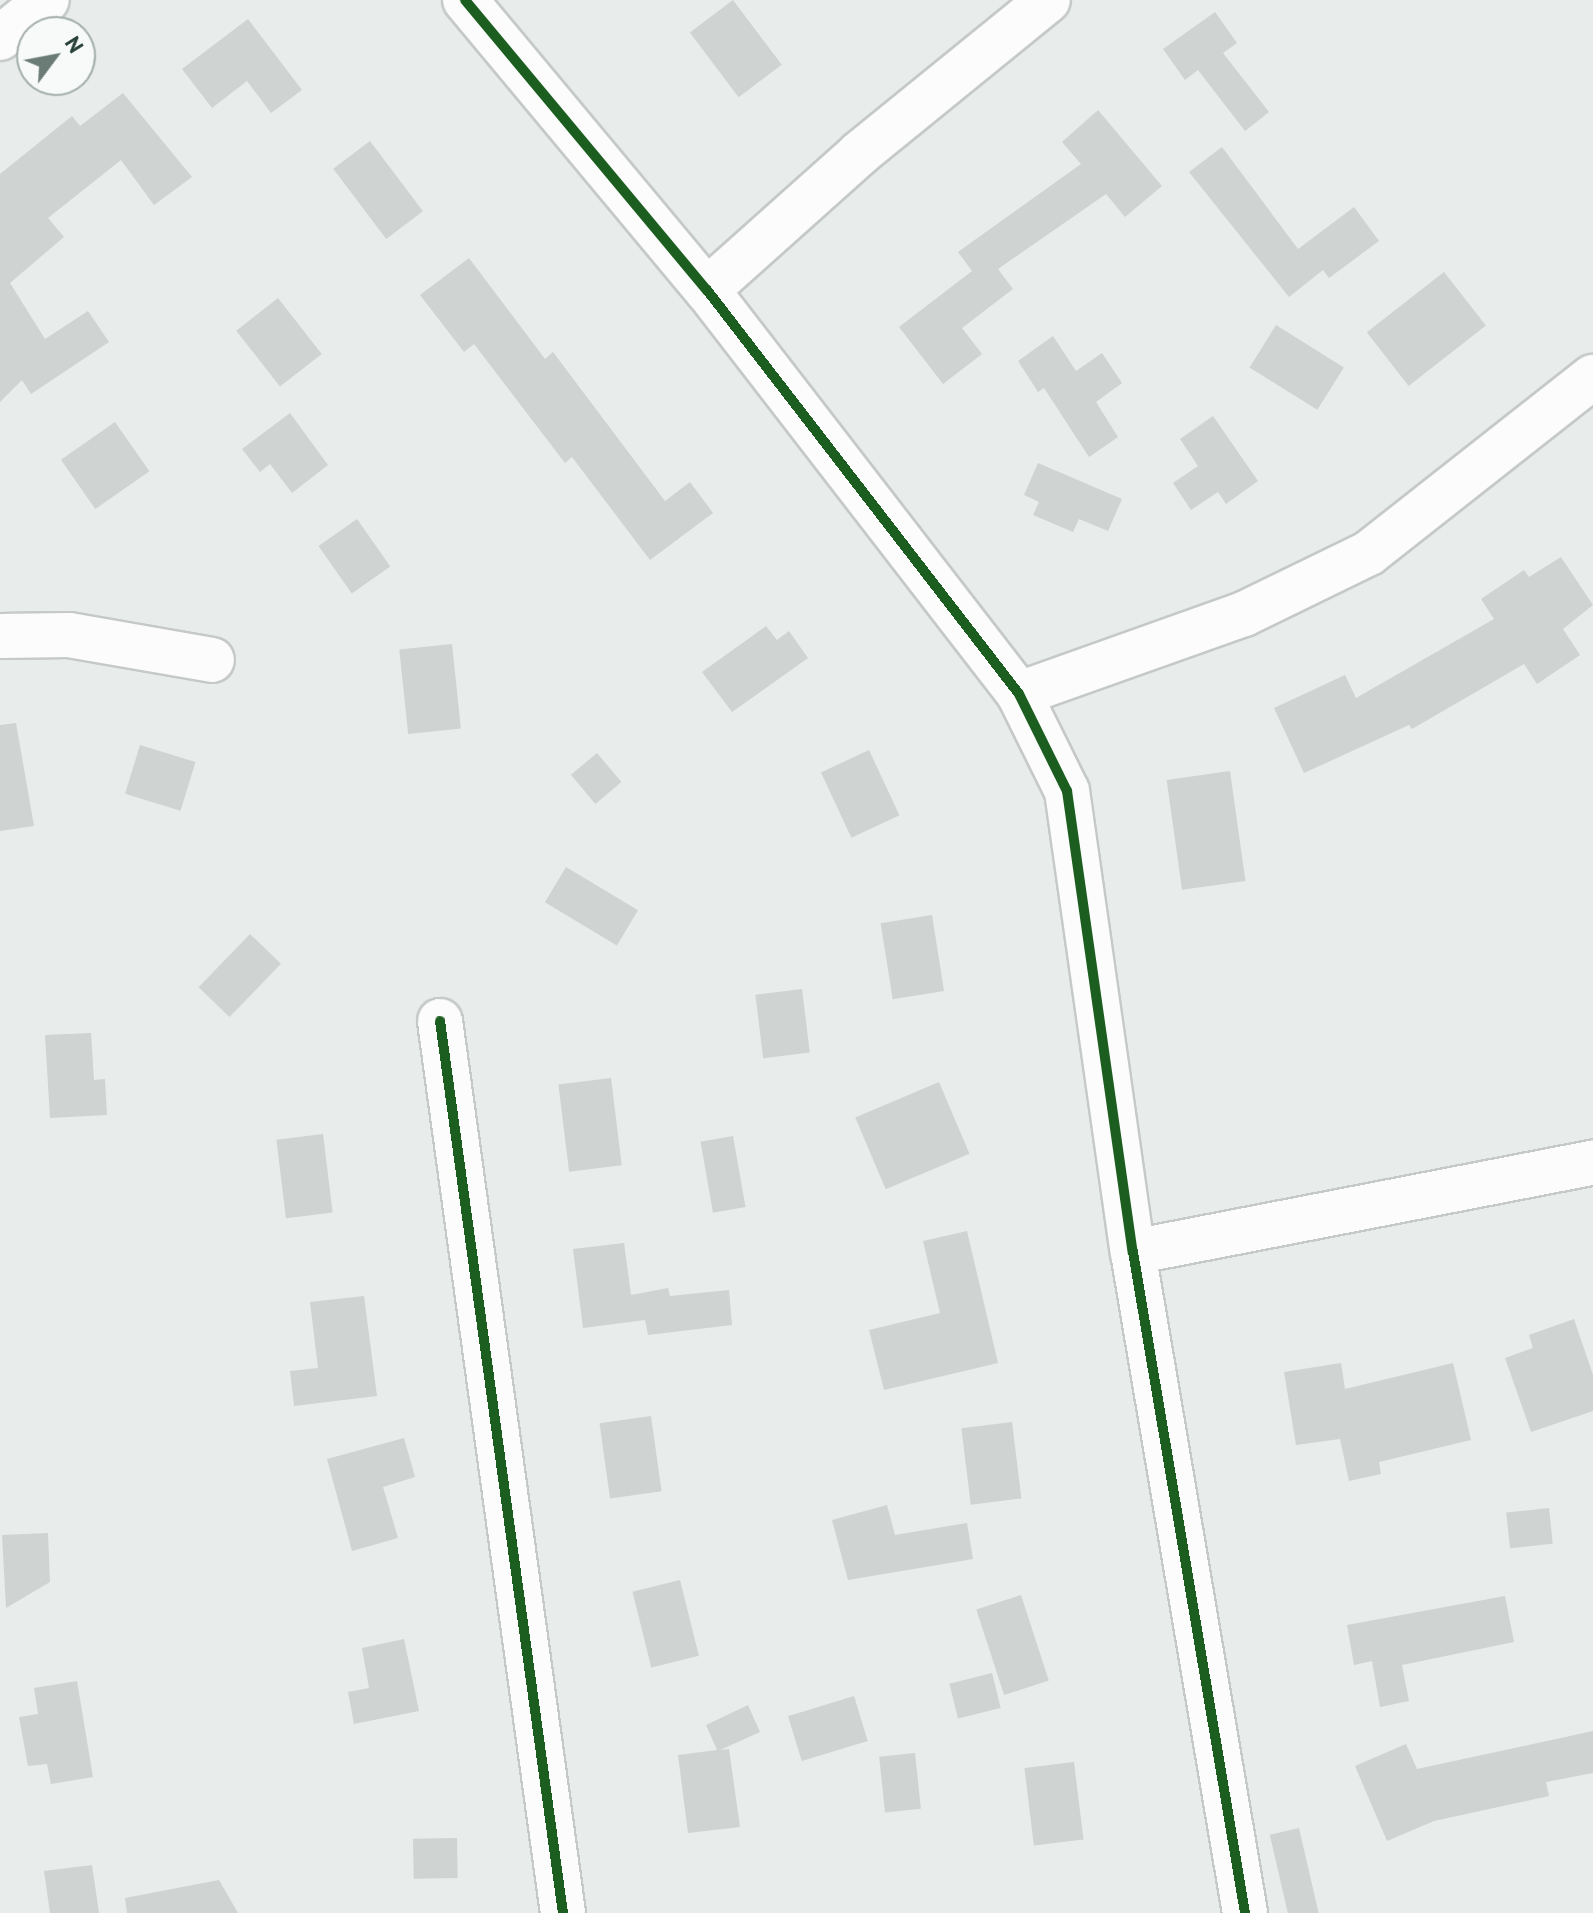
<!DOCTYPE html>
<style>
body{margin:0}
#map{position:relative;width:1593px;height:1913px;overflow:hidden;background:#e8ecea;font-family:"PT Sans",sans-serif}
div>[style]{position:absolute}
.building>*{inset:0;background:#cfd3d1;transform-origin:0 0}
.roads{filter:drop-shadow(2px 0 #c5c9c7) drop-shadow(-2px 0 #c5c9c7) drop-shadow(0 2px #c5c9c7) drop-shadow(0 -2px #c5c9c7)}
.minor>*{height:44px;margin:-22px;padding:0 22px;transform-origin:22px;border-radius:22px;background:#fcfcfc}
.cycleway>*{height:10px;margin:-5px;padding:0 5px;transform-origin:5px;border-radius:5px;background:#1b5e20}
span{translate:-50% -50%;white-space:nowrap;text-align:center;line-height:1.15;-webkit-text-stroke:8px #f7faf8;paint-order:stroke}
.north{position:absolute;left:16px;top:16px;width:80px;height:80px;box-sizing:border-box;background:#f7faf8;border:2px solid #a3afaa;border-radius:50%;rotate:58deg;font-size:22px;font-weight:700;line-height:32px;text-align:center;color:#263f36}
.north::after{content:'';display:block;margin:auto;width:28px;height:36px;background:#6a7c75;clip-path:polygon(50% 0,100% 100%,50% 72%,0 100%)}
</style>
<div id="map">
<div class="building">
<i style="left:733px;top:0;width:81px;height:54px;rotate:53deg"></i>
<i style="clip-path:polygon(1215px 12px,1237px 43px,1223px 53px,1269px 112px,1245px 131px,1198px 70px,1185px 80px,1163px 49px)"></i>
<i style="clip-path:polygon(248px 19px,302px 90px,271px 113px,247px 81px,212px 108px,182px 69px)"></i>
<i style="clip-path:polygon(123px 93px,192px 177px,154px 205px,121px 160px,48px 218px,64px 237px,10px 283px,45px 339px,88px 311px,109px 342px,31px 394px,22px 380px,0 402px,0 174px,72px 116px,80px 126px)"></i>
<i style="clip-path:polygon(1098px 110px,1162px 186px,1125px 217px,1106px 194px,998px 269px,1013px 289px,962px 328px,982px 354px,943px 384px,899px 327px,972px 271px,958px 252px,1081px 164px,1062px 142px)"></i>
<i style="left:370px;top:141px;width:88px;height:46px;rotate:53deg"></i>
<i style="clip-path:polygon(1222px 147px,1298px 249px,1354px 207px,1379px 241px,1329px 278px,1323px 270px,1289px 297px,1189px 172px)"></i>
<i style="clip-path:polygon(469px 258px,545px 359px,553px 352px,665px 501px,690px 482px,713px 513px,650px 560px,572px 457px,565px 463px,474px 344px,464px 352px,420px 295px)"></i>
<i style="left:1444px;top:272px;width:68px;height:98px;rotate:52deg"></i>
<i style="left:278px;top:298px;width:71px;height:53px;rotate:52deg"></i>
<i style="left:1276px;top:325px;width:80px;height:50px;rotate:32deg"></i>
<i style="clip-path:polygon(1053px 336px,1076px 371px,1102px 353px,1122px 383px,1096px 402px,1118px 437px,1089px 457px,1044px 388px,1038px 392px,1018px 361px)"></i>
<i style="clip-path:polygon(290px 413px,328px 465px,292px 493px,270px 464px,260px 472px,242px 449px)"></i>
<i style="clip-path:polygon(1213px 416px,1258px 481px,1226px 504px,1218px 492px,1191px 510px,1173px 483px,1198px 466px,1180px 439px)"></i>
<i style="left:115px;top:422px;width:60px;height:66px;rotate:55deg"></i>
<i style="clip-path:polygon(1038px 463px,1122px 499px,1108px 531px,1079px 519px,1073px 532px,1033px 515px,1039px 502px,1024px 495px)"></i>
<i style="left:357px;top:519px;width:58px;height:47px;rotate:55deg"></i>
<i style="clip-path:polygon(1561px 557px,1593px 605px,1563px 629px,1580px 655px,1537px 684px,1524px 664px,1412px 729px,1409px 725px,1304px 773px,1274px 708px,1345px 675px,1356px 698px,1494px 619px,1481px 599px,1524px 570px,1529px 577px)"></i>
<i style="clip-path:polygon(766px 626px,777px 640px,789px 631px,808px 658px,732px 712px,702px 672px)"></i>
<i style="left:452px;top:644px;width:85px;height:53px;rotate:84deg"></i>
<i style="clip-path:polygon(16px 723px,34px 826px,0 831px,0 725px)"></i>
<i style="left:140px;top:745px;width:58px;height:51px;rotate:17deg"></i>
<i style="left:869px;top:750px;width:72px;height:53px;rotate:65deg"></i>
<i style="left:597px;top:753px;width:38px;height:34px;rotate:50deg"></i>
<i style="left:1230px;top:771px;width:111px;height:64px;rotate:82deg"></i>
<i style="left:566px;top:867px;width:84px;height:41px;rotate:31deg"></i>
<i style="left:932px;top:915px;width:77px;height:52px;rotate:81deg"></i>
<i style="left:250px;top:934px;width:43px;height:74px;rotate:44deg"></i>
<i style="left:802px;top:989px;width:64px;height:47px;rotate:83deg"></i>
<i style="clip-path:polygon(91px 1033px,94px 1080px,105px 1079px,107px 1115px,50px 1118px,45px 1035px)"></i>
<i style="left:611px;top:1078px;width:88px;height:53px;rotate:83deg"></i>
<i style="left:939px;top:1082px;width:78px;height:91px;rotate:67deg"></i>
<i style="left:323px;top:1134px;width:79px;height:47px;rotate:83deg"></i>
<i style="left:733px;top:1136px;width:72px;height:33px;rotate:80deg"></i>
<i style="clip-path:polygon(967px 1231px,998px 1363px,884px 1390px,869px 1330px,940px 1313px,923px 1241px)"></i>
<i style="clip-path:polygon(624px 1243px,631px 1295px,668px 1288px,670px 1296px,729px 1290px,732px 1325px,648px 1335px,645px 1320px,583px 1328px,573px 1249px)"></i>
<i style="clip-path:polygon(364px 1296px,377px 1396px,294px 1406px,290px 1371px,318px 1368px,310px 1302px)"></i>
<i style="clip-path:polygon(1574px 1319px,1593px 1375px,1593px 1411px,1531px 1432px,1505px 1358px,1533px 1348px,1529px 1335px)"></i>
<i style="clip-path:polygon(1341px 1363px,1345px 1389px,1453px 1363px,1471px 1440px,1379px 1462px,1381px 1474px,1349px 1481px,1340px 1439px,1296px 1445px,1284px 1372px)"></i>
<i style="left:651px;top:1416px;width:76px;height:52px;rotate:82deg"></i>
<i style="left:1012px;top:1422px;width:77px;height:51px;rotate:83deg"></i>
<i style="clip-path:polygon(404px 1438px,415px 1477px,383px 1487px,398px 1538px,352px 1551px,327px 1459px)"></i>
<i style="clip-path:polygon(887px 1505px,895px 1535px,967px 1523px,973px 1559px,848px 1580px,832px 1520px)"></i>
<i style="left:1549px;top:1508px;width:36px;height:43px;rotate:84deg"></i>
<i style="clip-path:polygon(48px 1533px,50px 1582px,6px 1608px,2px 1535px)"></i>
<i style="left:680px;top:1580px;width:78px;height:49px;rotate:76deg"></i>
<i style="left:1021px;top:1595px;width:90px;height:47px;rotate:72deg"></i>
<i style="clip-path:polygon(1505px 1596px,1514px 1642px,1402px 1665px,1409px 1701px,1380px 1707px,1372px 1661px,1354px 1665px,1347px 1625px)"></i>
<i style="clip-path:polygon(404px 1639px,419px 1711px,354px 1724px,348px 1692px,369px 1688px,362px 1648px)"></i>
<i style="left:992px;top:1673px;width:36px;height:44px;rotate:76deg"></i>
<i style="clip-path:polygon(77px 1681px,93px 1777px,51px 1784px,47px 1764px,28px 1766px,19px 1717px,38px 1714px,34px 1688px)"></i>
<i style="left:854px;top:1696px;width:47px;height:69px;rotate:73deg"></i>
<i style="clip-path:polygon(748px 1705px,760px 1732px,720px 1750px,729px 1749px,740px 1827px,688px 1833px,678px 1755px,717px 1750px,706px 1725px)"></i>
<i style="clip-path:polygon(1593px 1731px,1593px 1773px,1546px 1782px,1549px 1796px,1434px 1821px,1387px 1841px,1355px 1766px,1406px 1744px,1417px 1769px)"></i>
<i style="left:915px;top:1753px;width:56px;height:36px;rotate:84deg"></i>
<i style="left:1074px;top:1762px;width:78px;height:50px;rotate:83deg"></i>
<i style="left:1299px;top:1828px;width:87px;height:30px;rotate:77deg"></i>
<i style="left:457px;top:1838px;width:40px;height:44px;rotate:89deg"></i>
<i style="clip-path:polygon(92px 1865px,99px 1913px,50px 1913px,44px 1871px)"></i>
<i style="clip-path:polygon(219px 1880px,238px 1913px,127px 1913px,125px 1898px)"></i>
</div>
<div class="roads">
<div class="minor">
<i style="left:465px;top:0;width:378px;rotate:50.2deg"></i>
<i style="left:707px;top:290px;width:510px;rotate:52.32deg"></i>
<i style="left:1019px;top:694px;width:108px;rotate:63.7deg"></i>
<i style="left:1067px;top:791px;width:466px;rotate:81.9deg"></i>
<i style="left:1133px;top:1252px;width:670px;rotate:80.38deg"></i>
<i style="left:0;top:38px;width:60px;rotate:-39deg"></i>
<i style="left:707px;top:290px;width:205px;rotate:-41.8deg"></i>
<i style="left:860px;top:153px;width:242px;rotate:-39.1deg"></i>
<i style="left:0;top:636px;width:69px;rotate:-0.8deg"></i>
<i style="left:69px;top:635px;width:145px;rotate:9.9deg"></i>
<i style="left:1019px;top:694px;width:239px;rotate:-19.6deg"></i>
<i style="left:1244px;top:614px;width:139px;rotate:-26deg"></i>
<i style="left:1369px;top:553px;width:285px;rotate:-38.2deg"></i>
<i style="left:440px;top:1021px;width:900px;rotate:82.15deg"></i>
<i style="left:1133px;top:1252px;width:469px;rotate:-11deg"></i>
</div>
</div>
<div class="cycleway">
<i style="left:465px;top:0;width:378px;rotate:50.2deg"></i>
<i style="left:707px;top:290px;width:510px;rotate:52.32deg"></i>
<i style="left:1019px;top:694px;width:108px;rotate:63.7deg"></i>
<i style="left:1067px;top:791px;width:466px;rotate:81.9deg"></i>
<i style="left:1133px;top:1252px;width:670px;rotate:80.38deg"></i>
<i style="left:440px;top:1021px;width:900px;rotate:82.15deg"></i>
</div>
<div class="north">N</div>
</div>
